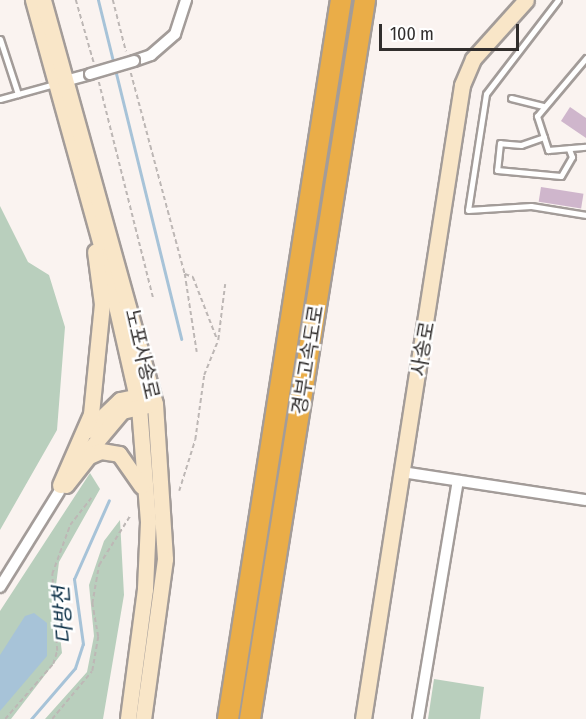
<!DOCTYPE html>
<meta charset="utf-8">
<style>
body{margin:0}
#map{position:relative;width:586px;height:719px;overflow:hidden;background:#faf3f0;font-family:"Fira Sans Condensed","Noto Sans KR",sans-serif}
div>[style]{position:absolute}
.green>*{inset:0;background:#b9cfbd}
.water>*{inset:0;background:#a7c3d8}
.stream>*{height:3px;margin:-1.5px;padding:0 1.5px;transform-origin:1.5px;border-radius:1.5px;background:#a7c3d8}
.building>*{inset:0;background:#cfb6cc;transform-origin:0 0}
.path>*{height:1.5px;margin-top:-0.75px;transform-origin:0;background:repeating-linear-gradient(90deg,#bdb7b5 0 4.5px,transparent 0 7.5px)}
.roads{filter:drop-shadow(2px 0 #a39c99) drop-shadow(-2px 0 #a39c99) drop-shadow(0 2px #a39c99) drop-shadow(0 -2px #a39c99)}
.lane>*{height:5px;margin:-2.5px;padding:0 2.5px;transform-origin:2.5px;border-radius:2.5px;background:#fff}
.street>*{height:10px;margin:-5px;padding:0 5px;transform-origin:5px;border-radius:5px;background:#fff}
.secondary>*{height:15px;margin:-7.5px;padding:0 7.5px;transform-origin:7.5px;border-radius:7.5px;background:#f9e6c8}
.highway>*{height:20px;margin:-10px;padding:0 10px;transform-origin:10px;border-radius:10px;background:#eaad48}
.bridges{filter:drop-shadow(2px 0 #a39c99) drop-shadow(-2px 0 #a39c99) drop-shadow(0 2px #a39c99) drop-shadow(0 -2px #a39c99)}
.street-bridge>*{height:10px;margin:-5px;padding:0 5px;transform-origin:5px;border-radius:5px;background:#fff}
span{translate:-50% -50%;white-space:nowrap;text-align:center;line-height:1.15;-webkit-text-stroke:5px #fff;paint-order:stroke}
.street-label{font-size:20px;color:#312e2d}
.water-label{font-size:21px;color:#092d44;font-style:italic}
.scale{position:absolute;left:379px;top:24px;width:140px;height:27px;box-sizing:border-box;border:3px solid #312e2d;border-top:0;padding-left:8px;font-size:18px;line-height:21px;white-space:nowrap;color:#312e2d;-webkit-text-stroke:4px #fff;paint-order:stroke}
</style>
<div id="map">
<div class="green">
<i style="clip-path:polygon(0 206px,28px 262px,49px 275px,65px 327px,57px 430px,0 530px)"></i>
<i style="clip-path:polygon(90px 473px,100px 489px,59px 562px,55px 593px,62px 653px,11px 719px,0 719px,0 611px)"></i>
<i style="clip-path:polygon(120px 520px,124px 595px,103px 719px,45px 719px,87px 672px,94px 636px,89px 585px,104px 541px)"></i>
<i style="clip-path:polygon(434px 679px,484px 687px,480px 719px,428px 719px)"></i>
</div>
<div class="water">
<i style="clip-path:polygon(34px 613px,47px 623px,47px 656px,0 711px,0 655px,25px 616px)"></i>
</div>
<div class="stream">
<i style="left:98px;top:0;width:349px;rotate:76.2deg"></i>
<i style="left:31px;top:719px;width:67px;rotate:-49.2deg"></i>
<i style="left:75px;top:668px;width:25px;rotate:-72deg"></i>
<i style="left:83px;top:644px;width:66px;rotate:-97.9deg"></i>
<i style="left:74px;top:579px;width:86px;rotate:-66.1deg"></i>
</div>
<div class="building">
<i style="clip-path:polygon(570px 107px,586px 118px,586px 138px,561px 121px)"></i>
<i style="left:541px;top:187px;width:43px;height:15px;rotate:9deg"></i>
</div>
<div class="path">
<i style="left:76px;top:0;width:66px;rotate:74.1deg"></i>
<i style="left:113px;top:0;width:53px;rotate:75.7deg"></i>
<i style="left:131px;top:73px;width:208px;rotate:75deg"></i>
<i style="left:185px;top:274px;width:79px;rotate:81.3deg"></i>
<i style="left:99px;top:82px;width:222px;rotate:75.9deg"></i>
<i style="left:185px;top:274px;width:9px;rotate:21deg"></i>
<i style="left:193px;top:277px;width:66px;rotate:68.8deg"></i>
<i style="left:179px;top:491px;width:53px;rotate:-72.6deg"></i>
<i style="left:195px;top:440px;width:66px;rotate:-82.1deg"></i>
<i style="left:204px;top:375px;width:38px;rotate:-68deg"></i>
<i style="left:218px;top:340px;width:56px;rotate:-82.9deg"></i>
<i style="left:5px;top:719px;width:73px;rotate:-48.9deg"></i>
<i style="left:53px;top:664px;width:14px;rotate:-73deg"></i>
<i style="left:57px;top:651px;width:77px;rotate:-93.7deg"></i>
<i style="left:52px;top:574px;width:52px;rotate:-69.8deg"></i>
<i style="left:70px;top:525px;width:37px;rotate:-52deg"></i>
<i style="left:52px;top:719px;width:62px;rotate:-50.2deg"></i>
<i style="left:92px;top:671px;width:35px;rotate:-80deg"></i>
<i style="left:98px;top:637px;width:34px;rotate:-100deg"></i>
<i style="left:92px;top:604px;width:40px;rotate:-80deg"></i>
<i style="left:99px;top:565px;width:58px;rotate:-57.7deg"></i>
</div>
<div class="roads">
<div class="lane">
<i style="left:558px;top:0;width:118px;rotate:127.5deg"></i>
<i style="left:486px;top:94px;width:117px;rotate:98.8deg"></i>
<i style="left:468px;top:210px;width:63px;rotate:-3.6deg"></i>
<i style="left:531px;top:206px;width:56px;rotate:9.3deg"></i>
<i style="left:0;top:39px;width:58px;rotate:71.9deg"></i>
<i style="left:586px;top:58px;width:76px;rotate:130.2deg"></i>
<i style="left:537px;top:116px;width:36px;rotate:72deg"></i>
<i style="left:548px;top:150px;width:38px;rotate:-5deg"></i>
<i style="left:511px;top:98px;width:33px;rotate:14deg"></i>
<i style="left:0;top:99px;width:56px;rotate:-15.5deg"></i>
<i style="left:544px;top:137px;width:24px;rotate:161deg"></i>
<i style="left:521px;top:145px;width:21px;rotate:-175deg"></i>
<i style="left:500px;top:143px;width:27px;rotate:96deg"></i>
<i style="left:497px;top:170px;width:64px;rotate:5.4deg"></i>
<i style="left:561px;top:176px;width:22px;rotate:-60deg"></i>
<i style="left:572px;top:157px;width:9px;rotate:-111deg"></i>
</div>
<div class="street">
<i style="left:134px;top:61px;width:18px;rotate:-19deg"></i>
<i style="left:151px;top:55px;width:32px;rotate:-41deg"></i>
<i style="left:175px;top:34px;width:36px;rotate:-72deg"></i>
<i style="left:61px;top:82px;width:30px;rotate:-15deg"></i>
<i style="left:402px;top:472px;width:186px;rotate:8.7deg"></i>
<i style="left:0;top:587px;width:112px;rotate:-58.2deg"></i>
<i style="left:418px;top:719px;width:241px;rotate:-80.5deg"></i>
</div>
<div class="secondary">
<i style="left:33px;top:0;width:280px;rotate:74.5deg"></i>
<i style="left:108px;top:270px;width:140px;rotate:77.2deg"></i>
<i style="left:139px;top:407px;width:115px;rotate:85.5deg"></i>
<i style="left:148px;top:522px;width:67px;rotate:92.6deg"></i>
<i style="left:145px;top:589px;width:131px;rotate:97.5deg"></i>
<i style="left:43px;top:0;width:419px;rotate:74.5deg"></i>
<i style="left:155px;top:404px;width:155px;rotate:86.3deg"></i>
<i style="left:165px;top:559px;width:162px;rotate:97.8deg"></i>
<i style="left:89px;top:430px;width:43px;rotate:-44.1deg"></i>
<i style="left:120px;top:400px;width:29px;rotate:-12deg"></i>
<i style="left:80px;top:461px;width:65px;rotate:-50deg"></i>
<i style="left:122px;top:411px;width:28px;rotate:-13deg"></i>
<i style="left:60px;top:485px;width:77px;rotate:-66.4deg"></i>
<i style="left:91px;top:414px;width:111px;rotate:-84.3deg"></i>
<i style="left:102px;top:304px;width:53px;rotate:-97.5deg"></i>
<i style="left:66px;top:485px;width:37px;rotate:-52deg"></i>
<i style="left:89px;top:456px;width:13px;rotate:-23deg"></i>
<i style="left:101px;top:451px;width:18px;rotate:9deg"></i>
<i style="left:119px;top:454px;width:39px;rotate:55deg"></i>
<i style="left:363px;top:719px;width:642px;rotate:-81.12deg"></i>
<i style="left:462px;top:85px;width:28px;rotate:-67deg"></i>
<i style="left:473px;top:59px;width:79px;rotate:-48.1deg"></i>
</div>
<div class="highway">
<i style="left:228px;top:719px;width:728px;rotate:-81.07deg"></i>
<i style="left:250px;top:719px;width:728px;rotate:-80.91deg"></i>
</div>
</div>
<div class="bridges">
<div class="street-bridge">
<i style="left:90px;top:74px;width:46px;rotate:-16.5deg"></i>
</div>
</div>
<div class="street-label">
<span style="left:423px;top:349px;rotate:-80deg">사송로</span>
<span style="left:142px;top:354px;rotate:77deg">노포사송로</span>
<span style="left:308px;top:360px;rotate:-81deg">경부고속도로</span>
</div>
<div class="water-label">
<span style="left:63px;top:615px;rotate:-94deg">다방천</span>
</div>
<div class="scale">100 m</div>
</div>
